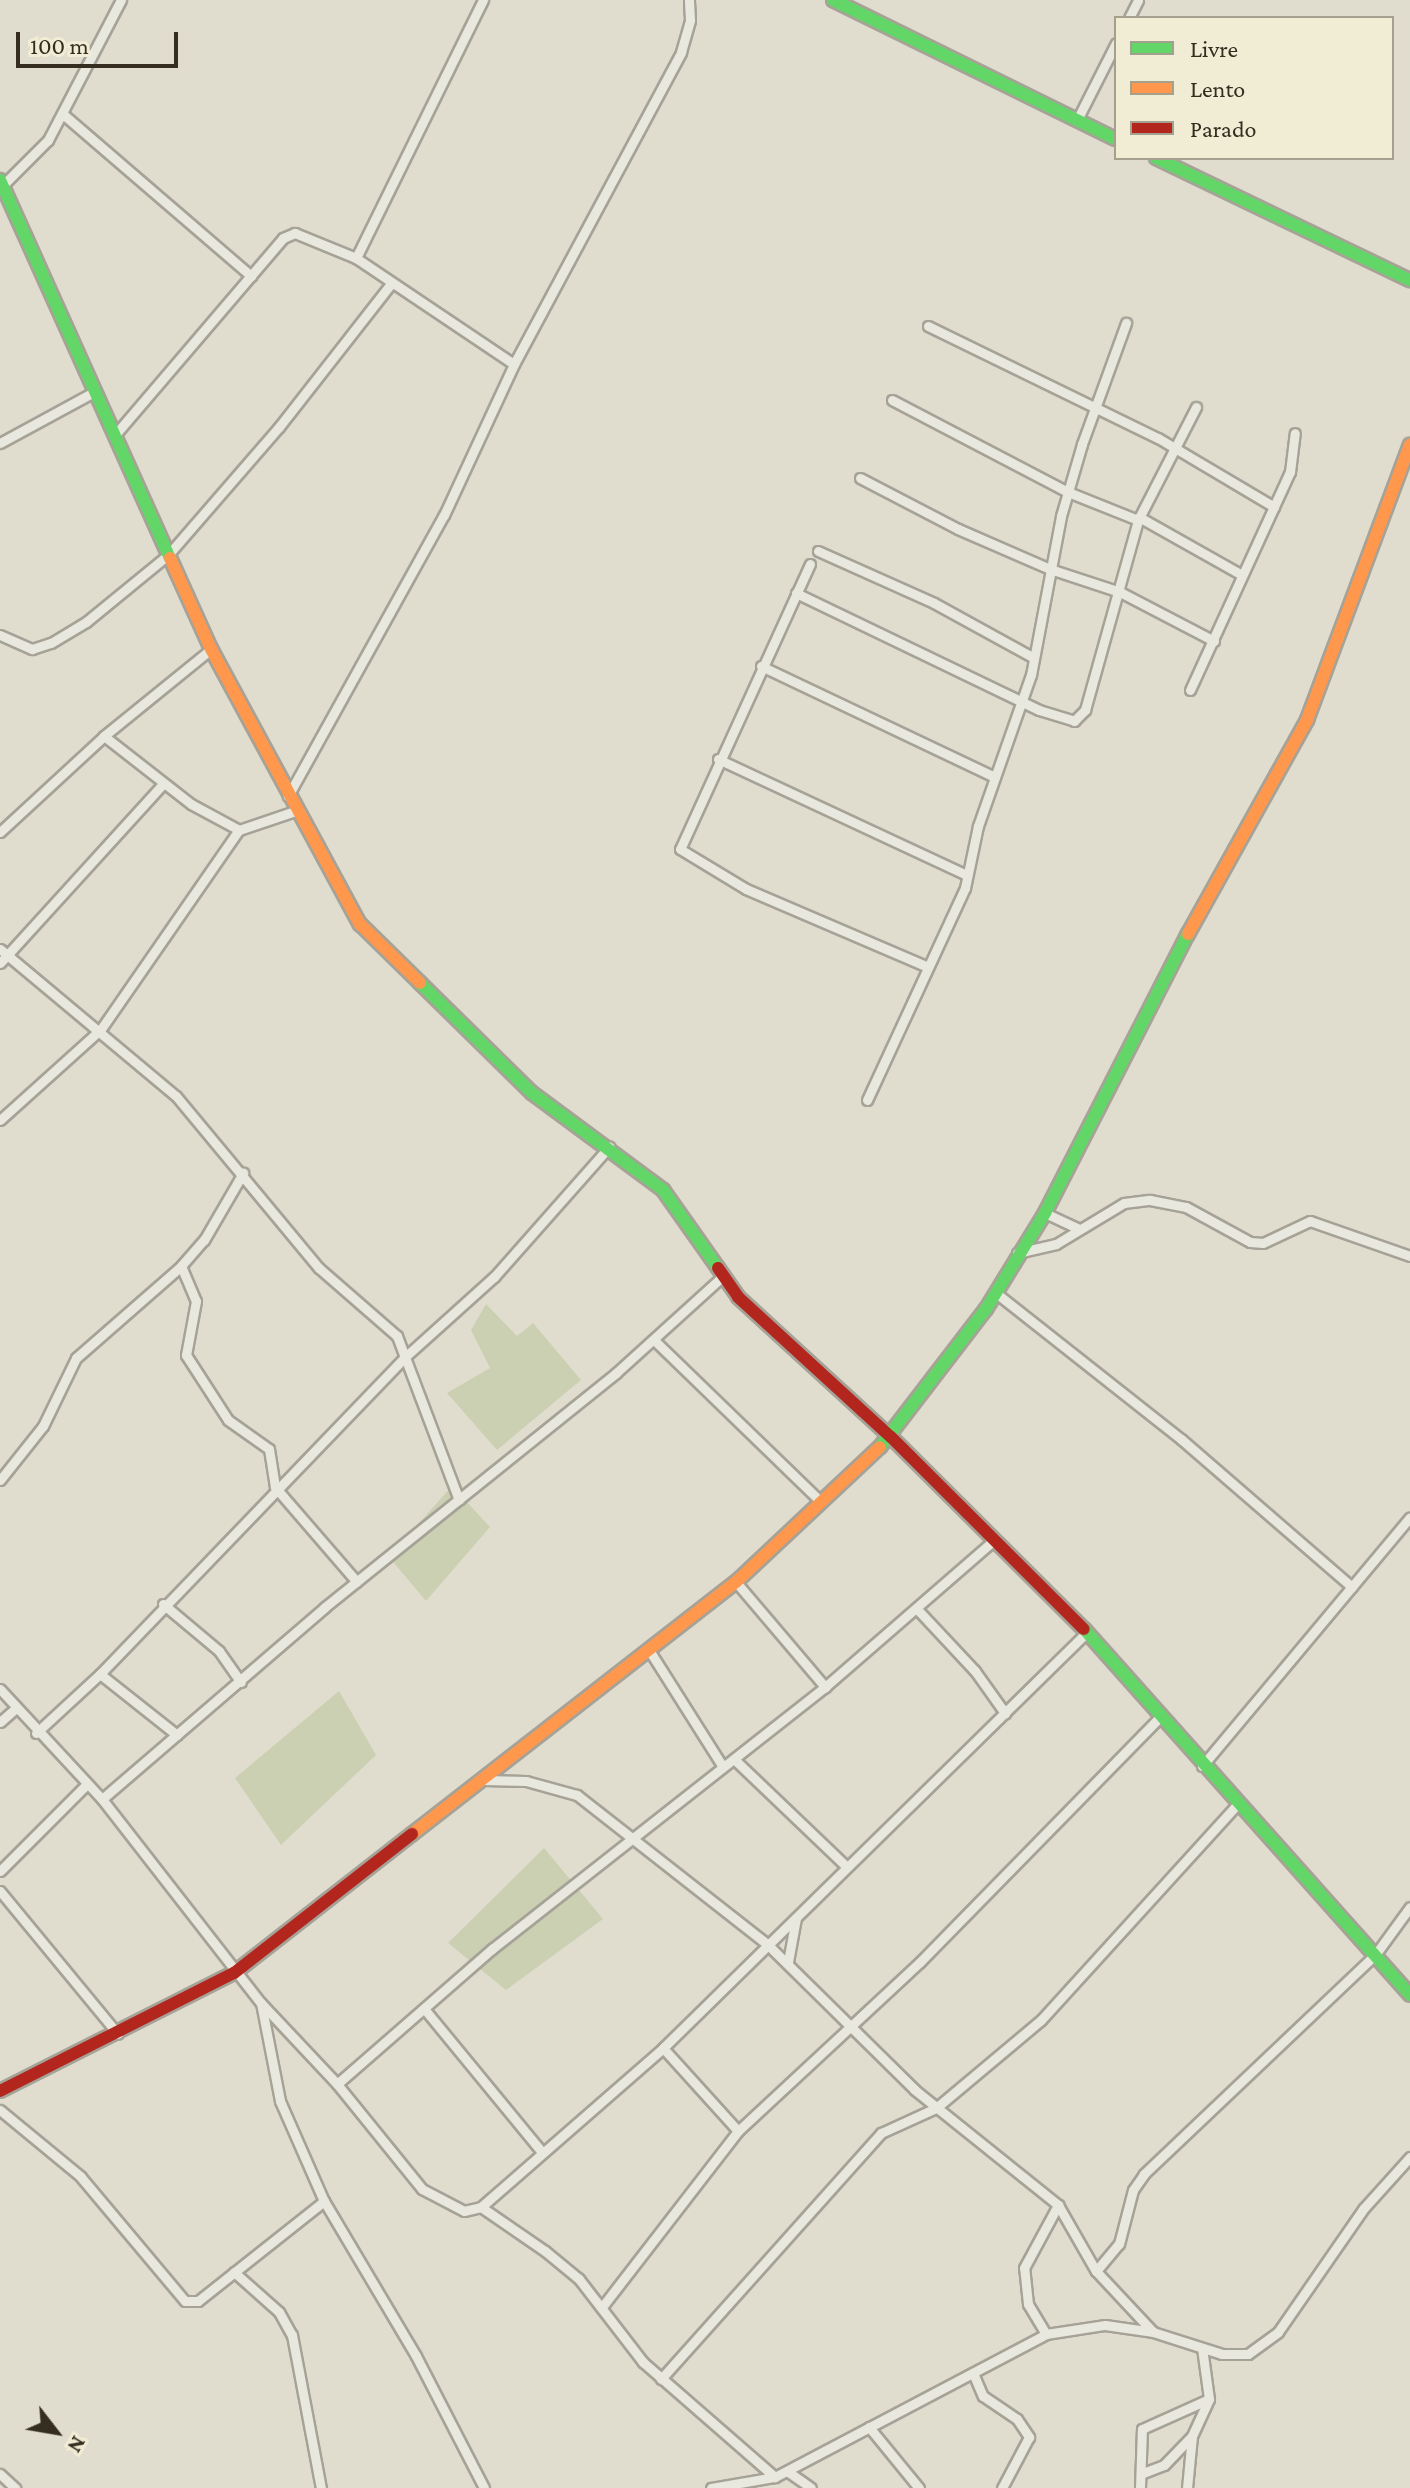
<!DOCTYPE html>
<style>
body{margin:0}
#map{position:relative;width:1410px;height:2488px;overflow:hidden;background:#e0ddce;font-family:"Crimson Pro",serif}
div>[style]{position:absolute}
.green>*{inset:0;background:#cbd0b2}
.roads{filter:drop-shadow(2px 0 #a6a297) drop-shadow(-2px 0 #a6a297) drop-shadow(0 2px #a6a297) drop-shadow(0 -2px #a6a297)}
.street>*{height:9px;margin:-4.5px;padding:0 4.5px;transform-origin:4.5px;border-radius:4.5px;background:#e9e8de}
.fast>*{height:12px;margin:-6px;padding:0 6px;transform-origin:6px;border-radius:6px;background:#63d668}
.slow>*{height:12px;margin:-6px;padding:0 6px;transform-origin:6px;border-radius:6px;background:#ff974d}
.jam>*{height:12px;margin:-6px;padding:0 6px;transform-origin:6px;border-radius:6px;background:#b3261e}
span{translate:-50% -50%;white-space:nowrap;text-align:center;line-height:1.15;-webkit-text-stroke:6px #f1edd5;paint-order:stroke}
.legend{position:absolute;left:1114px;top:16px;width:280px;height:144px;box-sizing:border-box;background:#f1edd5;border:2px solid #a5a08d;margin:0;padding:10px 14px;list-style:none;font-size:24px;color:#342d20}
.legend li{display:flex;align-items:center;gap:16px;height:40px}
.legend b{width:40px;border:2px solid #a5a08d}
.north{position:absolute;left:16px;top:2392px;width:80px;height:80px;-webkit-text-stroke:6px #f1edd5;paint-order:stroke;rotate:121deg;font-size:22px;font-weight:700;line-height:32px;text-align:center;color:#342d20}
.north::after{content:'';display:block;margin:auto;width:28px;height:36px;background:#342d20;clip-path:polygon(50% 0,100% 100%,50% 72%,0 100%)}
.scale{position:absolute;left:16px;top:32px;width:162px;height:36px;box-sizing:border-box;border:4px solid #342d20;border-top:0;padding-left:10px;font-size:24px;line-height:28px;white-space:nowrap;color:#342d20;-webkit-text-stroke:6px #f1edd5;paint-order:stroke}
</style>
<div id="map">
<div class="green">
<i style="clip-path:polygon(486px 1304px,517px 1336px,533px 1323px,581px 1380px,497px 1450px,447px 1393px,490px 1368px,471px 1330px)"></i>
<i style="clip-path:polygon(452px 1486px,490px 1527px,426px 1601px,389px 1557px)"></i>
<i style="clip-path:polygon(339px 1691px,376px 1755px,281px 1845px,235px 1778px)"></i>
<i style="clip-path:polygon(544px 1848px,603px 1919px,506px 1990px,448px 1943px)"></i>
</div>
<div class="roads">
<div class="street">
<i style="left:1129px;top:18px;width:20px;rotate:-63deg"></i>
<i style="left:64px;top:115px;width:247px;rotate:40.7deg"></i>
<i style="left:1077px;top:120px;width:86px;rotate:-63.1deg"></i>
<i style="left:0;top:188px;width:68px;rotate:-45deg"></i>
<i style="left:48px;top:140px;width:158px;rotate:-62.5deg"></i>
<i style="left:356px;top:258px;width:288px;rotate:-63.8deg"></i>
<i style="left:928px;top:326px;width:256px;rotate:26deg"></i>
<i style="left:1158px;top:438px;width:135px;rotate:30.7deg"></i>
<i style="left:892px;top:400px;width:199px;rotate:27.6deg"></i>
<i style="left:1068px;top:492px;width:75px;rotate:21.8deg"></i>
<i style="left:114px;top:436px;width:260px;rotate:-49.5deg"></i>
<i style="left:283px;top:238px;width:13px;rotate:-23deg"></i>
<i style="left:295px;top:233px;width:66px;rotate:22.3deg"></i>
<i style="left:356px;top:258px;width:190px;rotate:33.9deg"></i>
<i style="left:0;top:443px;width:107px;rotate:-28.5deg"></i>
<i style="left:860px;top:478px;width:110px;rotate:27.5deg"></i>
<i style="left:958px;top:529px;width:100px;rotate:23.5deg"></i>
<i style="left:1050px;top:569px;width:74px;rotate:18.2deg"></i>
<i style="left:1120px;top:592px;width:106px;rotate:27.5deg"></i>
<i style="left:1139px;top:517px;width:118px;rotate:29.4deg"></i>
<i style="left:818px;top:551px;width:127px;rotate:24.1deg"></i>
<i style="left:934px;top:603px;width:114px;rotate:28.8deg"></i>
<i style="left:810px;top:564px;width:313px;rotate:114.5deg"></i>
<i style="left:680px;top:849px;width:77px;rotate:31.2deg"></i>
<i style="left:746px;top:889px;width:198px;rotate:23.2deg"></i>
<i style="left:796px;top:593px;width:270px;rotate:25.7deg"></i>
<i style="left:1039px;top:710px;width:37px;rotate:17deg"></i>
<i style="left:1074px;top:721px;width:16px;rotate:-45deg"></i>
<i style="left:1085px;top:710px;width:197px;rotate:-74.4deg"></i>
<i style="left:1138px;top:520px;width:127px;rotate:-62.8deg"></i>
<i style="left:0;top:635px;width:35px;rotate:24deg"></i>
<i style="left:32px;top:649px;width:20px;rotate:-18deg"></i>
<i style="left:51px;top:643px;width:41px;rotate:-31deg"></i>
<i style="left:86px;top:622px;width:106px;rotate:-39.3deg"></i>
<i style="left:168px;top:555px;width:169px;rotate:-49.1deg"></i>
<i style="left:279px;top:427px;width:180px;rotate:-52deg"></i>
<i style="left:761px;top:666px;width:259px;rotate:25.4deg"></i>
<i style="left:1190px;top:690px;width:240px;rotate:-65.4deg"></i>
<i style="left:1290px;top:472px;width:39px;rotate:-83deg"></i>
<i style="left:104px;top:736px;width:110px;rotate:38deg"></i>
<i style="left:191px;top:804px;width:55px;rotate:28.4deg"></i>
<i style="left:239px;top:830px;width:62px;rotate:-18.7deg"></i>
<i style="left:718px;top:759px;width:275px;rotate:25deg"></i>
<i style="left:288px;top:796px;width:321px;rotate:-61deg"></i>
<i style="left:444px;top:515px;width:166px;rotate:-65.1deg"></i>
<i style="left:514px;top:364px;width:354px;rotate:-61.8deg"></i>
<i style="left:681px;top:52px;width:33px;rotate:-74deg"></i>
<i style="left:690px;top:20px;width:20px;rotate:-93deg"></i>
<i style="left:0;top:832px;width:142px;rotate:-42.7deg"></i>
<i style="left:104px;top:736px;width:138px;rotate:-39.1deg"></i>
<i style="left:0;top:949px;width:229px;rotate:39.9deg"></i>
<i style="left:176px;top:1096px;width:224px;rotate:50.3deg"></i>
<i style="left:319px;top:1268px;width:103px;rotate:41.1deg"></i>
<i style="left:397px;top:1336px;width:175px;rotate:69.3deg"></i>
<i style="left:0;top:963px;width:242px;rotate:-47.7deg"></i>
<i style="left:867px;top:1100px;width:234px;rotate:-65.2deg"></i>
<i style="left:965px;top:888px;width:63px;rotate:-78.2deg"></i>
<i style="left:978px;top:826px;width:160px;rotate:-70.7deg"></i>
<i style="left:1031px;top:675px;width:162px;rotate:-79.3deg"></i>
<i style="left:1061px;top:516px;width:75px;rotate:-73.7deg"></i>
<i style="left:1082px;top:444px;width:129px;rotate:-70deg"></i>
<i style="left:0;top:1120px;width:136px;rotate:-42deg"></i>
<i style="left:101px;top:1029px;width:242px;rotate:-55.3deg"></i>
<i style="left:1045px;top:1213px;width:38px;rotate:25deg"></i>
<i style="left:1017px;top:1253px;width:40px;rotate:-13deg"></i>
<i style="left:1056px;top:1244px;width:79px;rotate:-31.1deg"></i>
<i style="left:1124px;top:1203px;width:26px;rotate:-7deg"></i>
<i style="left:1150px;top:1200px;width:37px;rotate:11deg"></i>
<i style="left:1186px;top:1207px;width:73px;rotate:28.7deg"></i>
<i style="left:1250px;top:1242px;width:13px;rotate:4deg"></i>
<i style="left:1263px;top:1243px;width:52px;rotate:-25.1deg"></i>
<i style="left:1310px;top:1221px;width:106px;rotate:19.3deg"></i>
<i style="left:181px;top:1266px;width:38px;rotate:67deg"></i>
<i style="left:196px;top:1301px;width:55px;rotate:100.5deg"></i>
<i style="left:186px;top:1355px;width:77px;rotate:57.1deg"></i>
<i style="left:228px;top:1420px;width:50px;rotate:35.3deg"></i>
<i style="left:269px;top:1449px;width:38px;rotate:81deg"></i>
<i style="left:275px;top:1487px;width:125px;rotate:49.2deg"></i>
<i style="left:996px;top:1293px;width:236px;rotate:38.3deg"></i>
<i style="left:1181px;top:1439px;width:226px;rotate:40.9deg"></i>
<i style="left:654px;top:1340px;width:230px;rotate:44.1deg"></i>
<i style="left:0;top:1480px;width:69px;rotate:-51.5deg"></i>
<i style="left:43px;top:1426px;width:76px;rotate:-64.1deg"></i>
<i style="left:76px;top:1358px;width:140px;rotate:-41.2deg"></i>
<i style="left:181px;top:1266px;width:35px;rotate:-49deg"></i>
<i style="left:204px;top:1240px;width:78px;rotate:-59.8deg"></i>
<i style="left:736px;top:1582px;width:138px;rotate:49.7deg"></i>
<i style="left:163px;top:1604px;width:73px;rotate:40deg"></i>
<i style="left:219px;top:1651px;width:38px;rotate:55deg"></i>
<i style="left:917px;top:1609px;width:85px;rotate:46.9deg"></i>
<i style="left:975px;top:1671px;width:52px;rotate:54.5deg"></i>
<i style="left:649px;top:1650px;width:138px;rotate:57.7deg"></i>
<i style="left:100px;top:1674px;width:98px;rotate:38.4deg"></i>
<i style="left:0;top:1689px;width:150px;rotate:47.2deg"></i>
<i style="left:102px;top:1799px;width:259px;rotate:52.1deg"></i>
<i style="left:261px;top:2003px;width:100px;rotate:79deg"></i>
<i style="left:280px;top:2101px;width:109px;rotate:66.3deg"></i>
<i style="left:324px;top:2201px;width:180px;rotate:59.3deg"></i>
<i style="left:416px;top:2356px;width:148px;rotate:62.7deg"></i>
<i style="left:0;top:1722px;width:21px;rotate:-41deg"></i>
<i style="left:36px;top:1733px;width:87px;rotate:-42.7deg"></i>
<i style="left:100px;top:1674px;width:440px;rotate:-46.1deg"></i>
<i style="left:405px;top:1357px;width:120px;rotate:-42deg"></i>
<i style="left:494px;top:1277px;width:174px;rotate:-48.5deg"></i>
<i style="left:734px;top:1759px;width:156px;rotate:43.7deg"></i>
<i style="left:1202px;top:1766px;width:324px;rotate:-50.1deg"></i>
<i style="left:484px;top:1780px;width:42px;rotate:1.4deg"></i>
<i style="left:526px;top:1781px;width:53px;rotate:15.4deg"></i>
<i style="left:577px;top:1795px;width:240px;rotate:38.1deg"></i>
<i style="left:766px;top:1943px;width:209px;rotate:44.6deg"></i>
<i style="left:915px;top:2090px;width:184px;rotate:38.8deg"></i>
<i style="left:1058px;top:2205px;width:76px;rotate:60.1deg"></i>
<i style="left:1096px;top:2271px;width:83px;rotate:46.9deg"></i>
<i style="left:102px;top:1799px;width:294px;rotate:-40.7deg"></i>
<i style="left:325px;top:1607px;width:373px;rotate:-38.8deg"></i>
<i style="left:616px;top:1373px;width:144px;rotate:-42.2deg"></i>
<i style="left:0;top:1871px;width:123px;rotate:-45deg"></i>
<i style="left:0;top:1891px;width:185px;rotate:50.5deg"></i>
<i style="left:788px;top:1962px;width:45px;rotate:-79.7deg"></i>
<i style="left:261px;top:2003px;width:111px;rotate:46.8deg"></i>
<i style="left:337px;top:2084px;width:135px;rotate:51deg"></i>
<i style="left:422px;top:2189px;width:47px;rotate:27.6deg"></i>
<i style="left:464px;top:2211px;width:17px;rotate:-13deg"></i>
<i style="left:481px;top:2207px;width:78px;rotate:34.5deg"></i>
<i style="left:545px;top:2251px;width:44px;rotate:39.5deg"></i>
<i style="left:579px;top:2279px;width:105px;rotate:52.4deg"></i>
<i style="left:643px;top:2362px;width:175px;rotate:41.1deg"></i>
<i style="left:426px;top:2011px;width:183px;rotate:50.6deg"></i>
<i style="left:663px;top:2048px;width:112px;rotate:47.9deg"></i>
<i style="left:337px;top:2084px;width:206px;rotate:-41.1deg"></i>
<i style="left:492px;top:1949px;width:424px;rotate:-38.2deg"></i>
<i style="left:825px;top:1687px;width:224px;rotate:-41deg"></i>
<i style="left:0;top:2110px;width:104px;rotate:39.5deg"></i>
<i style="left:80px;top:2176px;width:163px;rotate:50deg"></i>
<i style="left:185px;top:2301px;width:13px"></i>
<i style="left:198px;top:2301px;width:161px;rotate:-38.4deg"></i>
<i style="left:481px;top:2207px;width:242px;rotate:-41.1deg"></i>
<i style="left:663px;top:2048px;width:594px;rotate:-44.45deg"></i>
<i style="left:1096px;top:2271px;width:35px;rotate:-50deg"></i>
<i style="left:1119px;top:2244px;width:56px;rotate:-75.5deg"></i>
<i style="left:1133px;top:2190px;width:19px;rotate:-55deg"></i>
<i style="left:1144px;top:2174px;width:318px;rotate:-43.5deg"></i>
<i style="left:1375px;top:1955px;width:59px;rotate:-53.9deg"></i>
<i style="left:234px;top:2272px;width:60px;rotate:41.6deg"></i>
<i style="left:279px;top:2312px;width:26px;rotate:61deg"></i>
<i style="left:292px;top:2335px;width:156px;rotate:79.3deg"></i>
<i style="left:602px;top:2307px;width:222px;rotate:-52.3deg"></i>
<i style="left:738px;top:2131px;width:248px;rotate:-42.9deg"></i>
<i style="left:920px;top:1962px;width:344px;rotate:-45.6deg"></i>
<i style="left:1046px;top:2334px;width:35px;rotate:-121deg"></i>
<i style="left:1028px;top:2304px;width:36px;rotate:-96deg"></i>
<i style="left:1024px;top:2268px;width:72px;rotate:-61.6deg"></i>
<i style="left:973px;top:2373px;width:25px;rotate:67deg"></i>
<i style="left:983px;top:2396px;width:41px;rotate:34.1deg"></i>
<i style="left:1017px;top:2419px;width:22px;rotate:56deg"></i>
<i style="left:1029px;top:2437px;width:58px;rotate:117.9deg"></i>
<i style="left:661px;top:2379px;width:330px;rotate:-48.2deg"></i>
<i style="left:881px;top:2133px;width:60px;rotate:-24.4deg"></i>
<i style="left:936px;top:2108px;width:137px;rotate:-40deg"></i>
<i style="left:1041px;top:2020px;width:290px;rotate:-47.7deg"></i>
<i style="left:869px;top:2427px;width:79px;rotate:50.7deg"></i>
<i style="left:787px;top:2471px;width:29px;rotate:35deg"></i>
<i style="left:1143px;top:2473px;width:22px;rotate:-21deg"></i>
<i style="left:1164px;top:2465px;width:40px;rotate:-46deg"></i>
<i style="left:0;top:2474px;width:21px;rotate:43deg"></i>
<i style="left:711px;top:2488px;width:65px;rotate:-9.8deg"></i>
<i style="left:775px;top:2477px;width:306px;rotate:-27.8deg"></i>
<i style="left:1046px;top:2334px;width:60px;rotate:-8.7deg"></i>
<i style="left:1105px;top:2325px;width:49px;rotate:8.3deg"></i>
<i style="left:1153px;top:2332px;width:72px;rotate:17.7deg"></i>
<i style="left:1222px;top:2354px;width:26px"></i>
<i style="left:1248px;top:2354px;width:37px;rotate:-36deg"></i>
<i style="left:1278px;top:2332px;width:151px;rotate:-55.3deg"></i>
<i style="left:1364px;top:2208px;width:69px;rotate:-48deg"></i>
<i style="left:1140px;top:2488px;width:59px;rotate:-88.1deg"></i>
<i style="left:1142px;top:2429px;width:73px;rotate:-24.1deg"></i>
<i style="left:1187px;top:2488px;width:52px;rotate:-84.5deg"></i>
<i style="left:1192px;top:2436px;width:41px;rotate:-65.3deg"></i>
<i style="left:1209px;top:2399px;width:51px;rotate:-97.8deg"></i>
</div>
<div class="fast">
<i style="left:833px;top:0;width:315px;rotate:26.2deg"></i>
<i style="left:1156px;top:158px;width:282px;rotate:25.7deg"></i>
<i style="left:0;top:180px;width:414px;rotate:65.8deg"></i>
<i style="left:420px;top:983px;width:157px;rotate:44.5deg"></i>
<i style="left:532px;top:1093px;width:163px;rotate:36.5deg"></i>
<i style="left:663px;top:1190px;width:95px;rotate:54.8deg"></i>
<i style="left:880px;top:1447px;width:174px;rotate:-52.5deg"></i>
<i style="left:986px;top:1309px;width:113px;rotate:-58.4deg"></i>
<i style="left:1045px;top:1213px;width:314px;rotate:-62.9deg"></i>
<i style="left:1084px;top:1629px;width:490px;rotate:48.3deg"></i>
</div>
<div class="slow">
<i style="left:170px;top:558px;width:100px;rotate:65.7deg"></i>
<i style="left:211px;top:649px;width:313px;rotate:61.6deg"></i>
<i style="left:360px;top:924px;width:84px;rotate:44.5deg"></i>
<i style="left:1188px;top:934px;width:245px;rotate:-60.9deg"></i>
<i style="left:1307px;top:720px;width:294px;rotate:-69.5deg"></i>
<i style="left:412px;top:1834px;width:410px;rotate:-37.9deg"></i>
<i style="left:736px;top:1582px;width:197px;rotate:-43.2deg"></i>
</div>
<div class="jam">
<i style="left:718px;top:1268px;width:35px;rotate:55deg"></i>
<i style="left:738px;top:1297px;width:207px;rotate:42.5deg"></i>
<i style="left:891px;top:1437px;width:272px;rotate:44.9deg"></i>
<i style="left:0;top:2091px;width:262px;rotate:-26.8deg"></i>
<i style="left:234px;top:1973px;width:226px;rotate:-38deg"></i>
</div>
</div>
<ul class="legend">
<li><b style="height:10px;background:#63d668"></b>Livre</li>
<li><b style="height:10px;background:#ff974d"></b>Lento</li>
<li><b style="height:10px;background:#b3261e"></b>Parado</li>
</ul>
<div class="north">N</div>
<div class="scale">100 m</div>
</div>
